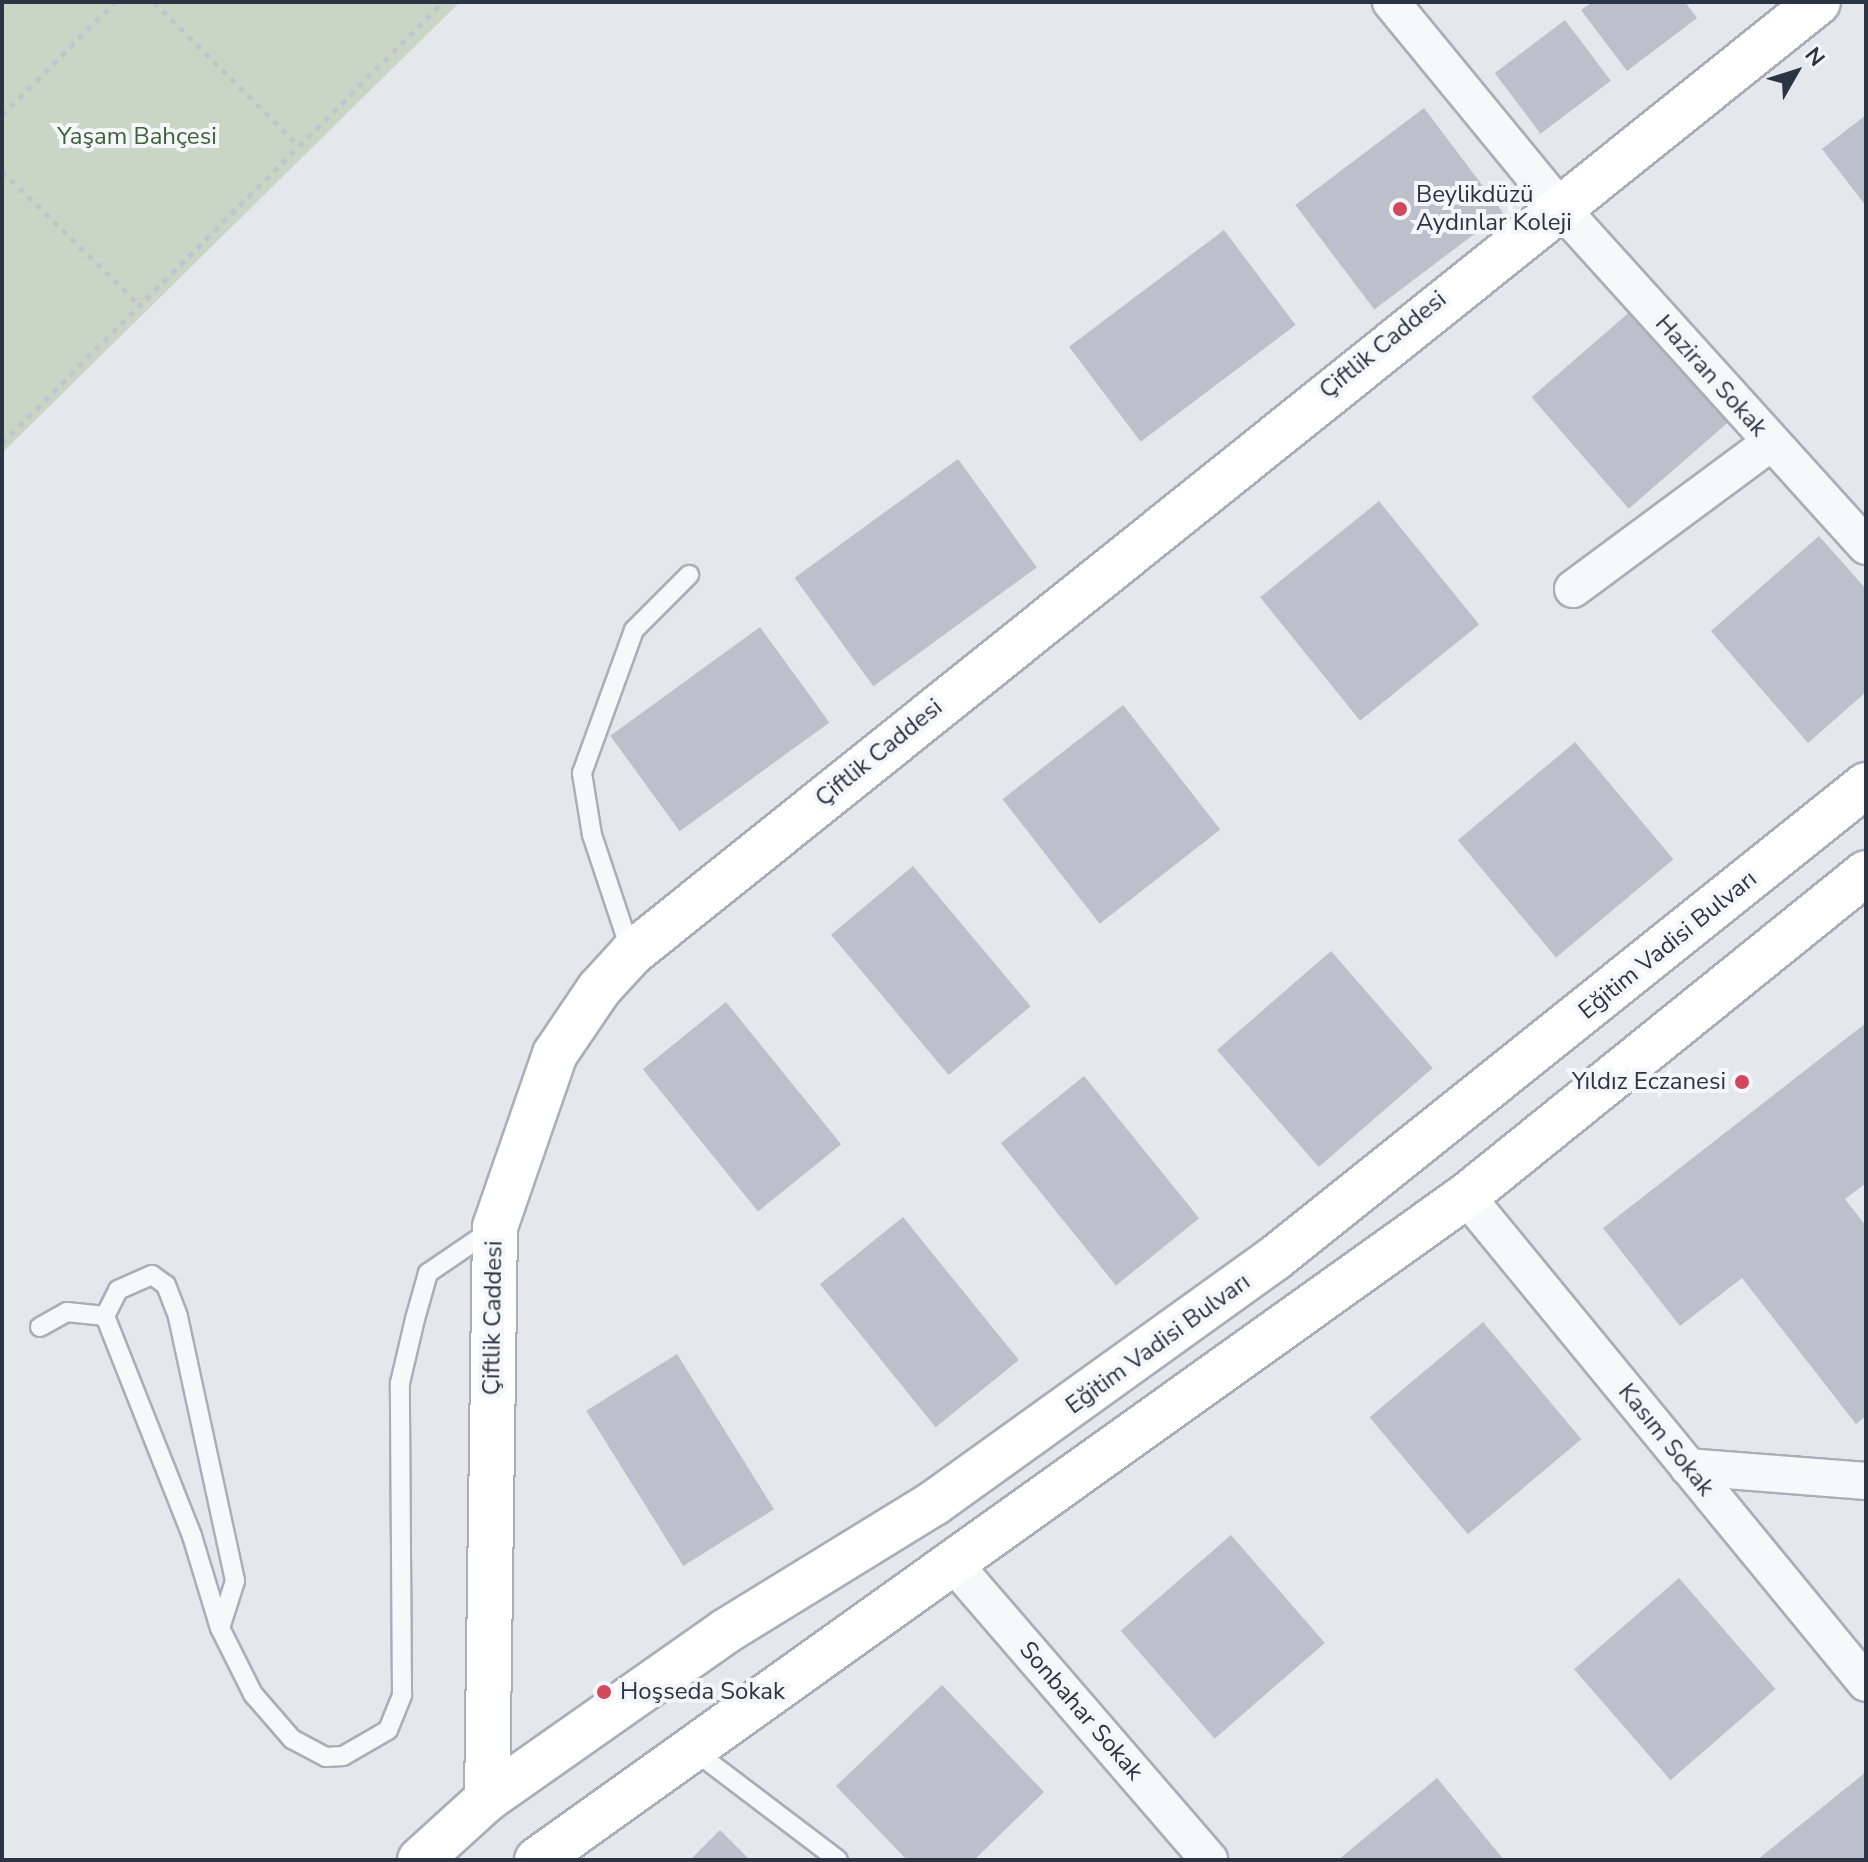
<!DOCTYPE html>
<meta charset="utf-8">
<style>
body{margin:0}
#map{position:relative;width:1868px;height:1862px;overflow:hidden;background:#e4e7ec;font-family:"Nunito Sans",sans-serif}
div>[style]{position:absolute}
.green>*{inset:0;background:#c9d6c5}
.building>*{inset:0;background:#bbc0ca;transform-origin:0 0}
.path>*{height:5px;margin-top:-2.5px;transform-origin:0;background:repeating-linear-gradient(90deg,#c2c5cb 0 6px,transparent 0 12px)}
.roads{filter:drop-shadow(2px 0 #a9aeb7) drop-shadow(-2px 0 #a9aeb7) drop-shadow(0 2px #a9aeb7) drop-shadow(0 -2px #a9aeb7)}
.lane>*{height:18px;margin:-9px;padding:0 9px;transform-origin:9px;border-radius:9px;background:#f7f8fa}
.street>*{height:36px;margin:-18px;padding:0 18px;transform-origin:18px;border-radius:18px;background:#f7f8fa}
.secondary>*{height:44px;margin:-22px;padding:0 22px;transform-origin:22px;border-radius:22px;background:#fff}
.dots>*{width:22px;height:22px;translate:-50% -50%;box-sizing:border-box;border:4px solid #f4f6f9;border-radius:50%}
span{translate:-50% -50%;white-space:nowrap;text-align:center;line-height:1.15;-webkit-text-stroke:8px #f4f6f9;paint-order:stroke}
.park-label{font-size:24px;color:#3f6138}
.poi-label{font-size:24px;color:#2b3445}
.left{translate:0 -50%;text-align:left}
.right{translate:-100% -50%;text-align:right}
.street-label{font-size:24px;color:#2b3445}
.frame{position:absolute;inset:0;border:4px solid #2b3445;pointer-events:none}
.north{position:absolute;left:1756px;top:32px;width:80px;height:80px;-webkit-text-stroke:6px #f4f6f9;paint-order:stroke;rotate:51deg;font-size:22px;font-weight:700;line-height:32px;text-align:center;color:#2b3445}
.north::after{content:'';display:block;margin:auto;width:28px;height:36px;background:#2b3445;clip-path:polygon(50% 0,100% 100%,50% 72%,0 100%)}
</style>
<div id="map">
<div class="green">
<i style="clip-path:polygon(2px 2px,460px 2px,2px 453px)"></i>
</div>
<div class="building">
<i style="clip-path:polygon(1593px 2px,1685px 2px,1697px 18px,1627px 71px,1581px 10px)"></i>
<i style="left:1565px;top:20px;width:76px;height:88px;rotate:53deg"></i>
<i style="left:1424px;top:108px;width:131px;height:161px;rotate:53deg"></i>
<i style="clip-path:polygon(1866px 115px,1866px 206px,1822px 149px)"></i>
<i style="left:1224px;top:230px;width:119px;height:194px;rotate:53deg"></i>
<i style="left:1641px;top:302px;width:148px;height:145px;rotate:49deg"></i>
<i style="left:958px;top:459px;width:134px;height:202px;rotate:54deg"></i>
<i style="left:1379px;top:501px;width:159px;height:153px;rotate:51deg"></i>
<i style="clip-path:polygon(1819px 536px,1866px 589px,1866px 692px,1808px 743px,1711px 631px)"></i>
<i style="left:760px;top:627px;width:118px;height:185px;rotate:54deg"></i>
<i style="left:1123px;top:705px;width:158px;height:153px;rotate:52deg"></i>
<i style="left:1575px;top:742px;width:153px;height:153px;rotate:50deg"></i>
<i style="left:913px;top:866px;width:183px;height:107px;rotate:50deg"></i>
<i style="left:1331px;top:951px;width:155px;height:151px;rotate:49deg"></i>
<i style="left:726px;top:1002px;width:183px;height:107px;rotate:51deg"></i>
<i style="clip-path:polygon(1866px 1023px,1866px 1183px,1845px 1199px,1866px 1226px,1866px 1416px,1856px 1424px,1742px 1278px,1680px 1326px,1603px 1228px)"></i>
<i style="left:1084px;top:1076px;width:183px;height:107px;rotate:51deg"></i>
<i style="left:903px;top:1217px;width:184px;height:107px;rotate:51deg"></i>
<i style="left:1483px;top:1322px;width:153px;height:148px;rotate:50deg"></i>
<i style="left:677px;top:1354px;width:183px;height:107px;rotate:58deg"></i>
<i style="left:1231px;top:1535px;width:143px;height:146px;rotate:49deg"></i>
<i style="left:1679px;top:1578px;width:147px;height:139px;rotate:49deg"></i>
<i style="clip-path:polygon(942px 1685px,1044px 1792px,974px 1860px,907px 1860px,836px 1786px)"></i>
<i style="clip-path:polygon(1866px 1772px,1866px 1860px,1757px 1860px)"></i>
<i style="clip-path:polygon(1437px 1778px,1504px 1860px,1338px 1860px)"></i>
<i style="clip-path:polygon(720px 1830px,750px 1860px,690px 1860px)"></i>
</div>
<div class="path">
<i style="left:154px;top:2px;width:204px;rotate:44.8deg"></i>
<i style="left:2px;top:115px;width:160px;rotate:-45deg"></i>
<i style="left:2px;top:171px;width:194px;rotate:44.2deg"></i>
<i style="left:2px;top:443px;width:624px;rotate:-45deg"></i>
</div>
<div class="roads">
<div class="lane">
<i style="left:631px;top:952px;width:123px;rotate:-108.4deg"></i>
<i style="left:592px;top:835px;width:63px;rotate:-99.2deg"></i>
<i style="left:582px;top:773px;width:152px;rotate:-70deg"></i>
<i style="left:634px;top:630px;width:78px;rotate:-45deg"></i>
<i style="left:105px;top:1316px;width:29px;rotate:-63deg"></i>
<i style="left:118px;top:1290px;width:37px;rotate:-24deg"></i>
<i style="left:152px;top:1275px;width:17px;rotate:36deg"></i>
<i style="left:166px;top:1285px;width:34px;rotate:69deg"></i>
<i style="left:178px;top:1317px;width:270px;rotate:77.8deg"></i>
<i style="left:235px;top:1581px;width:49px;rotate:107.7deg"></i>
<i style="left:40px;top:1327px;width:31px;rotate:-29deg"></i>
<i style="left:67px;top:1312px;width:38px;rotate:6deg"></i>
<i style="left:105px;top:1316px;width:237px;rotate:68.4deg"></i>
<i style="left:192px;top:1536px;width:96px;rotate:73.1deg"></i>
<i style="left:220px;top:1628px;width:74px;rotate:63.4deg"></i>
<i style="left:253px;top:1694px;width:60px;rotate:49.1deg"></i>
<i style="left:292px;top:1739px;width:38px;rotate:28deg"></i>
<i style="left:326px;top:1757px;width:17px;rotate:-3deg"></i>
<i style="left:343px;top:1756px;width:52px;rotate:-30deg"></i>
<i style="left:388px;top:1730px;width:38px;rotate:-68deg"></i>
<i style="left:402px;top:1695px;width:312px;rotate:-90.4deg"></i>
<i style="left:400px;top:1383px;width:66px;rotate:-76.8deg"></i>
<i style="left:415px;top:1319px;width:48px;rotate:-74.2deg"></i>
<i style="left:428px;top:1273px;width:76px;rotate:-34.3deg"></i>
<i style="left:692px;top:1749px;width:183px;rotate:37.2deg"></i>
</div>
<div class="street">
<i style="left:1391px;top:2px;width:261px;rotate:50.6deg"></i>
<i style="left:1557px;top:204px;width:461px;rotate:47.9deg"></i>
<i style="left:1573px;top:589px;width:245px;rotate:-36.5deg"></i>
<i style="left:1466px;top:1196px;width:630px;rotate:50.6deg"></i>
<i style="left:1688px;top:1467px;width:179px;rotate:4.5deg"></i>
<i style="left:953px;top:1563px;width:392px;rotate:49.2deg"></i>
</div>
<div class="secondary">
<i style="left:487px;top:1799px;width:572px;rotate:-89.2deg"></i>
<i style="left:495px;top:1227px;width:183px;rotate:-70.9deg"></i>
<i style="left:555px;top:1054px;width:78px;rotate:-55.9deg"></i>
<i style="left:599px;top:989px;width:49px;rotate:-47.5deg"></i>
<i style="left:632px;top:953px;width:1520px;rotate:-38.72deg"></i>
<i style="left:420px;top:1860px;width:91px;rotate:-42.3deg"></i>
<i style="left:487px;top:1799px;width:292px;rotate:-35.1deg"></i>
<i style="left:726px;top:1631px;width:244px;rotate:-31.6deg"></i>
<i style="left:934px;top:1503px;width:420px;rotate:-35.7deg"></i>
<i style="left:1275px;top:1258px;width:757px;rotate:-38.67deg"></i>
<i style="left:537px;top:1860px;width:1142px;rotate:-35.56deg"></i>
<i style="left:1466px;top:1196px;width:514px;rotate:-38.92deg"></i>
</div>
</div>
<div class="dots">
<i style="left:1400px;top:209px;background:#d1495b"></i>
<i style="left:1742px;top:1082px;background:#d1495b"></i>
<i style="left:604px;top:1692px;background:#d1495b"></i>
</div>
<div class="park-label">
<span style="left:137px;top:137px">Yaşam Bahçesi</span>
</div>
<div class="poi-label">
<span class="left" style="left:1416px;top:209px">Beylikdüzü<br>Aydınlar Koleji</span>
<span class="right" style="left:1726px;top:1082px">Yıldız Eczanesi</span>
<span class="left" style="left:620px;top:1692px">Hoşseda Sokak</span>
</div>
<div class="street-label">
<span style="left:1383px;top:345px;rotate:-39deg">Çiftlik Caddesi</span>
<span style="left:1711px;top:376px;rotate:48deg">Haziran Sokak</span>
<span style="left:879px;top:753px;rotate:-39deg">Çiftlik Caddesi</span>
<span style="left:1668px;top:945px;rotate:-39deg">Eğitim Vadisi Bulvarı</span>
<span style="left:493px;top:1318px;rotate:-89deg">Çiftlik Caddesi</span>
<span style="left:1158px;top:1344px;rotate:-36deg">Eğitim Vadisi Bulvarı</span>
<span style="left:1666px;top:1440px;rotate:51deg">Kasım Sokak</span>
<span style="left:1081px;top:1711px;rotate:49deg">Sonbahar Sokak</span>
</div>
<div class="frame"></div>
<div class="north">N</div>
</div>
